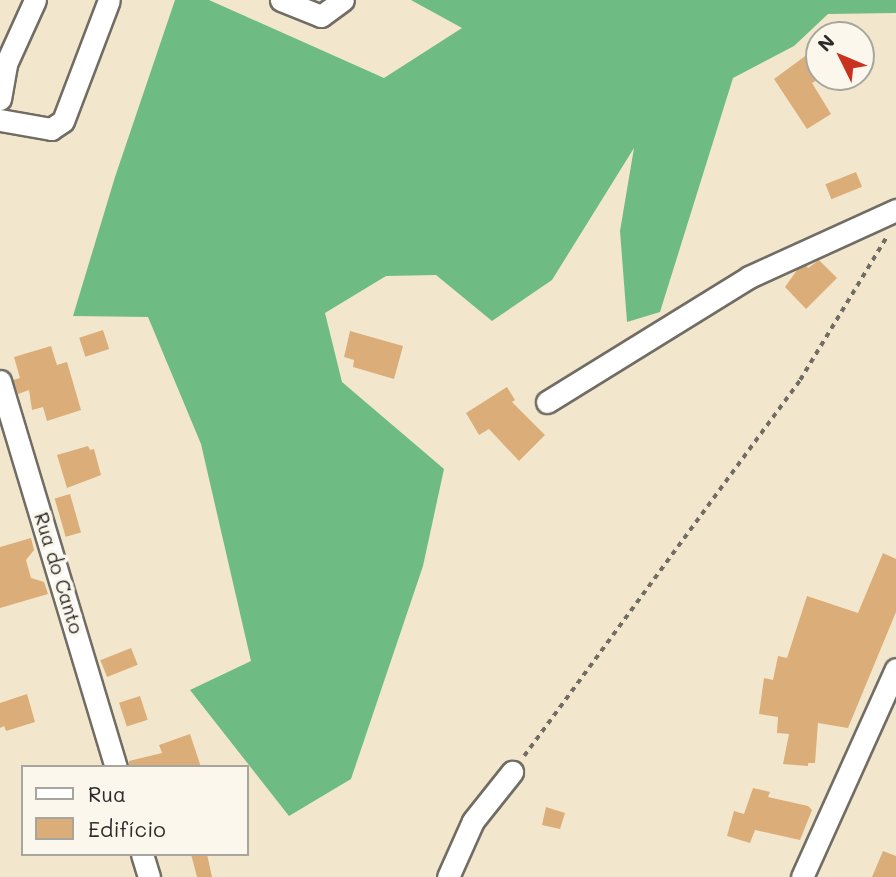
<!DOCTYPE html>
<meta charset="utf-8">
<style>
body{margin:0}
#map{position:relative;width:896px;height:877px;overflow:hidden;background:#f2e7cd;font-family:Mali,sans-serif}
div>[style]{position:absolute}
.forest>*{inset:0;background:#6ebb84}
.building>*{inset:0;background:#dbad79;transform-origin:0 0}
.path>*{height:3.5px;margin-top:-1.75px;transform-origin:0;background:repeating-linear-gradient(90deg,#716d64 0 5px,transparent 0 10px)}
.roads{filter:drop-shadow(2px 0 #716d64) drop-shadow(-2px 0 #716d64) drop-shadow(0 2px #716d64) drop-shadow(0 -2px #716d64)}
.minor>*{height:21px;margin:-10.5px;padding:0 10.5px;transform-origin:10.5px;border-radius:10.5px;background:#fff}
span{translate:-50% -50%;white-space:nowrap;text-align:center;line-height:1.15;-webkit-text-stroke:7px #fbf7ec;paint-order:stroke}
.street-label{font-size:19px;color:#2b2b2b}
.legend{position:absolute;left:21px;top:765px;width:228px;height:91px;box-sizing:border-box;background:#fbf7ec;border:2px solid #a8a59f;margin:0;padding:9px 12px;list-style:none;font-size:21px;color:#2b2b2b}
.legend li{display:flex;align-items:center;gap:14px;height:35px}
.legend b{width:35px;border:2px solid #a8a59f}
.north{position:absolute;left:805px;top:21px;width:70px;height:70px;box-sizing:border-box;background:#fbf7ec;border:2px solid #a8a59f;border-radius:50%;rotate:313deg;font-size:19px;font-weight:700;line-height:28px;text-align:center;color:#2b2b2b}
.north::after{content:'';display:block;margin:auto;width:24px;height:32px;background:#c8321e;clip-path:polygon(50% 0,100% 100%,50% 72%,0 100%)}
</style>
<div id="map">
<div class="forest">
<i style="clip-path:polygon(175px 0,209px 0,384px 78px,462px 28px,411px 0,896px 0,896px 13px,828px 14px,794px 46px,733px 78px,660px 312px,627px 322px,620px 231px,634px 148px,552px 280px,492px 321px,436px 275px,386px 276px,325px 313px,342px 382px,444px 469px,423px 566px,351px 779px,289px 816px,190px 690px,251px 661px,201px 444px,148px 317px,73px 316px,115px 177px)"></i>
</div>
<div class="building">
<i style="clip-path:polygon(819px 52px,819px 79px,812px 83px,831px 114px,807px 129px,774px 79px,808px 54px,811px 58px)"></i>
<i style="left:856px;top:172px;width:16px;height:33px;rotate:68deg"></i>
<i style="clip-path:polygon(819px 260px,837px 278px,806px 309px,785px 287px,797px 270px,806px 265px,808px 268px)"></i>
<i style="left:103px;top:330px;width:20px;height:25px;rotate:72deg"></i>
<i style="clip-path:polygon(350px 331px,403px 346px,394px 379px,353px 367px,354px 360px,344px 357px)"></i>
<i style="clip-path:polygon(51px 346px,57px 365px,67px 362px,81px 410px,47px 421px,43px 407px,32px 410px,29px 390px,18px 394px,13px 380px,20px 378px,14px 357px)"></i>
<i style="clip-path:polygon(507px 387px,515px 400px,512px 402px,545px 435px,519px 461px,489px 429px,479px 435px,466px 413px)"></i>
<i style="clip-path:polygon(88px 446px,90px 450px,94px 449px,101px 475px,67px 488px,57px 455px)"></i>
<i style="left:70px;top:494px;width:40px;height:16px;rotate:74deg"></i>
<i style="clip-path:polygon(31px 538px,34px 550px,26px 560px,31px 578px,44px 582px,48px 594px,0 608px,0 547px)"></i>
<i style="clip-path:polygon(883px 553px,896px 559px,896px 612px,848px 728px,818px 723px,815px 763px,808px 763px,808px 766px,783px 764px,789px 734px,777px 733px,778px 717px,759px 714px,764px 678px,773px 680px,778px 656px,787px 658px,807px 596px,858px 613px)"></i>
<i style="left:131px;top:648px;width:18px;height:33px;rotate:68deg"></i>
<i style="clip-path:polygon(27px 694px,35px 722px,6px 731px,4px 726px,0 728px,0 703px)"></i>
<i style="left:140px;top:696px;width:25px;height:22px;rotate:72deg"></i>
<i style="clip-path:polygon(190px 734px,201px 767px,129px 767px,129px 761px,162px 753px,159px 745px)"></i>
<i style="clip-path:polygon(753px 788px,770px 792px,768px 797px,808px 806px,812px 810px,800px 840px,755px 830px,750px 843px,727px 836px,734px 811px,744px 814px)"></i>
<i style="clip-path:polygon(546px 807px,565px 813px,560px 829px,542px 825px)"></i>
<i style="clip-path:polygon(883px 851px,896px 856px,896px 877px,872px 877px)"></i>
<i style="clip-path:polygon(191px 854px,207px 854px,212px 877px,197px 877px)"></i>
</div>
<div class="path">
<i style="left:524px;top:756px;width:466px;rotate:-53.7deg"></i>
<i style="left:800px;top:380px;width:166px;rotate:-58.8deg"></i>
</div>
<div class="roads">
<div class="minor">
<i style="left:281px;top:0;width:43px;rotate:21.8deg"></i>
<i style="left:321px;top:16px;width:27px;rotate:-36deg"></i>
<i style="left:0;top:99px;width:36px;rotate:-80deg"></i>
<i style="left:6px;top:64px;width:70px;rotate:-65.6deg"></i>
<i style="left:0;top:120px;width:52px;rotate:10deg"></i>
<i style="left:51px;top:129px;width:14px;rotate:-34deg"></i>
<i style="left:63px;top:121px;width:129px;rotate:-69.2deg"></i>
<i style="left:0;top:381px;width:403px;rotate:73.3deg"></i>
<i style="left:547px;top:402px;width:238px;rotate:-31.7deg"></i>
<i style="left:749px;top:277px;width:162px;rotate:-24.5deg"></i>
<i style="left:142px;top:854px;width:24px;rotate:73deg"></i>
<i style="left:448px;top:877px;width:61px;rotate:-65.9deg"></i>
<i style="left:473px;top:821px;width:63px;rotate:-51.5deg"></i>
<i style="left:802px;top:877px;width:228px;rotate:-65.7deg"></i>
</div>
</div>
<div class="street-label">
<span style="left:59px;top:573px;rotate:73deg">Rua do Canto</span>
</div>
<ul class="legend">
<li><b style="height:9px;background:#fff"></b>Rua</li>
<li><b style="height:19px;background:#dbad79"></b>Edifício</li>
</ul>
<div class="north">N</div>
</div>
